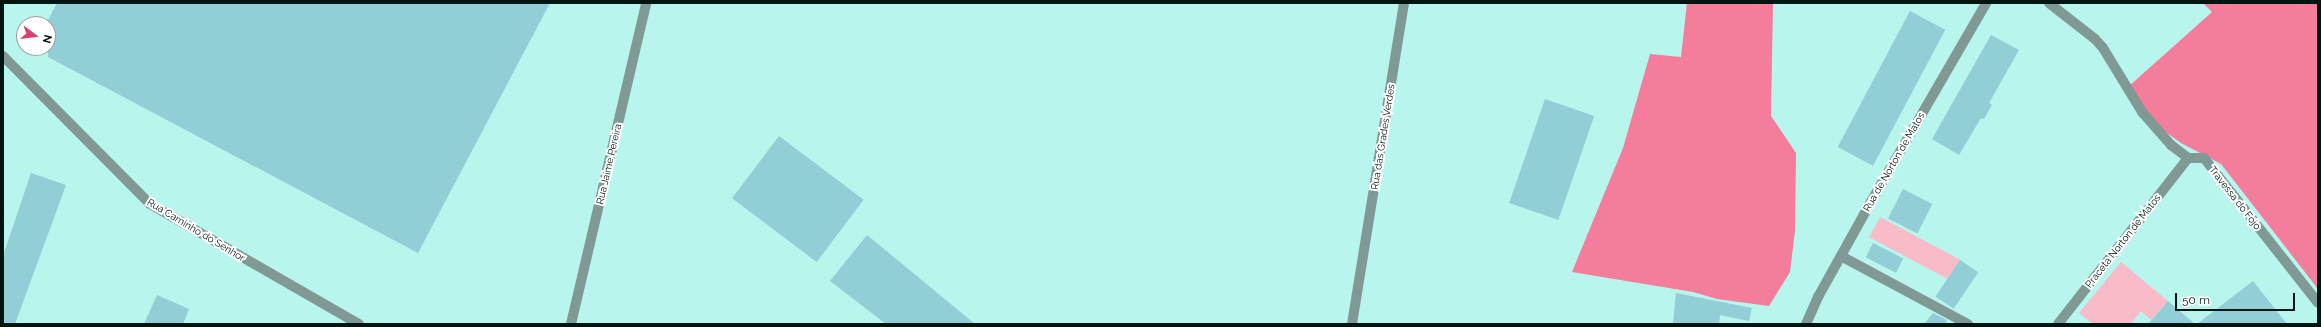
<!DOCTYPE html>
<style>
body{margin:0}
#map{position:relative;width:2321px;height:327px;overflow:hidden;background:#b7f5ed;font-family:Raleway,sans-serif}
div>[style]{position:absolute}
.green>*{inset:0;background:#f9bbc7;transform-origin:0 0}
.forest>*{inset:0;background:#f37d9a}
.building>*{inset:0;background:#91ced6;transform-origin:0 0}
.minor>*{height:10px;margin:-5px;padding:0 5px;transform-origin:5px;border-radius:5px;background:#809995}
span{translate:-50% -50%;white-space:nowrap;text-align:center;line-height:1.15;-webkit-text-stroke:4px #fff;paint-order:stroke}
.street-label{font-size:10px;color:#001512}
.frame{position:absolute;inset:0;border:4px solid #001512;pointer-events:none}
.north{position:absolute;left:16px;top:16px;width:40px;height:40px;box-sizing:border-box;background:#fff;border:1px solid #99a1a0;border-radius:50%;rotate:105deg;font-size:11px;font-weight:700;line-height:16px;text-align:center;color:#001512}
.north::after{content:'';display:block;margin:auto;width:14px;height:18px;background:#d24470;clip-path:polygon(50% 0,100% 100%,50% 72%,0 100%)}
.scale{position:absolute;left:2175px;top:293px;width:120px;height:18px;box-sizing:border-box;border:2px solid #001512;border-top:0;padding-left:5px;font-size:12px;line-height:14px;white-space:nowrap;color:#001512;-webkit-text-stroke:3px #fff;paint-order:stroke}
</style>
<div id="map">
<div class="green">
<i style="left:1880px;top:217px;width:91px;height:23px;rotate:28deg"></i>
<i style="clip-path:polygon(2121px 262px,2168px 301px,2151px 320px,2141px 311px,2132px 322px,2134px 324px,2093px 324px,2079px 313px)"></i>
</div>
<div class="forest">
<i style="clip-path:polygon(1687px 3px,1773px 3px,1771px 116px,1796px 153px,1795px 231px,1790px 272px,1769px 306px,1717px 299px,1693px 292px,1572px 272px,1623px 148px,1650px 54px,1681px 57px)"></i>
<i style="clip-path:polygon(2203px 3px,2318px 3px,2318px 289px,2221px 164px,2181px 143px,2160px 128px,2128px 87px,2212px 12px)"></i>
</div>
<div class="building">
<i style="clip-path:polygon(57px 3px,550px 3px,418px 253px,48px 57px,48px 20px)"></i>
<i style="left:1910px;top:11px;width:40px;height:154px;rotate:28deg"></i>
<i style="clip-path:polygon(1991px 35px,2019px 50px,1989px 103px,1992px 105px,1984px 119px,1981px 118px,1959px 155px,1932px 139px)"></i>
<i style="left:1545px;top:99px;width:52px;height:110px;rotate:19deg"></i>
<i style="left:779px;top:136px;width:106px;height:78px;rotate:37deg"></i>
<i style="clip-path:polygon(31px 173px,66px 185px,15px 324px,3px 324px,3px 256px)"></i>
<i style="left:1903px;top:189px;width:33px;height:33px;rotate:27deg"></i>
<i style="clip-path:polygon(867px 235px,975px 324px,886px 324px,830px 281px)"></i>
<i style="left:1873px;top:243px;width:34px;height:16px;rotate:27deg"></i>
<i style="left:1960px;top:260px;width:22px;height:44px;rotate:34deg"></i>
<i style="clip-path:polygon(2253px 281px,2287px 324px,2197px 324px)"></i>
<i style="clip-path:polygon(1676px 293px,1752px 308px,1749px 321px,1720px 315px,1719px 324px,1673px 324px)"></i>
<i style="clip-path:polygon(157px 295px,189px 309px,183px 324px,144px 324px)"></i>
<i style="clip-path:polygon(2168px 301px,2195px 324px,2148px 324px)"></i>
<i style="clip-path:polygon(1933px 313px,1947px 320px,1945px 324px,1924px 324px)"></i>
</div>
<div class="minor">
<i style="left:2049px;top:3px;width:58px;rotate:38deg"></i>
<i style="left:2095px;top:39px;width:12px;rotate:48deg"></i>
<i style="left:2103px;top:48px;width:75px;rotate:58.6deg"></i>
<i style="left:2142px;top:112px;width:44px;rotate:48.7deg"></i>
<i style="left:2171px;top:145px;width:21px;rotate:37deg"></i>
<i style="left:2188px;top:158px;width:16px"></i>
<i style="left:2204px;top:158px;width:184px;rotate:51.8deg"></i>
<i style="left:3px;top:56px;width:209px;rotate:45.2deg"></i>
<i style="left:150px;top:204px;width:241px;rotate:29.9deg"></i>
<i style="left:1841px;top:256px;width:144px;rotate:28.2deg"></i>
<i style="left:571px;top:324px;width:330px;rotate:-76.8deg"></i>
<i style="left:1352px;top:324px;width:325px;rotate:-80.8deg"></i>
<i style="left:1806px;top:324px;width:30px;rotate:-66deg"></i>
<i style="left:1818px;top:297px;width:111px;rotate:-60.9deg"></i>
<i style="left:1872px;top:200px;width:228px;rotate:-59.9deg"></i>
<i style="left:2058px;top:324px;width:211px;rotate:-51.9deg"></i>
</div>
<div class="street-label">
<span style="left:1383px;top:137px;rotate:-81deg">Rua das Grades Verdes</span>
<span style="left:1894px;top:162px;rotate:-60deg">Rua de Norton de Matos</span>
<span style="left:609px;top:164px;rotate:-77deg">Rua Jaime Pereira</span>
<span style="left:2235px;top:198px;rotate:52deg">Travessa do Fojo</span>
<span style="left:196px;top:230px;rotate:31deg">Rua Caminho do Senhor</span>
<span style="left:2123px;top:241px;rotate:-52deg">Praceta Norton de Matos</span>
</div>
<div class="frame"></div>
<div class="north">N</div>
<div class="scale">50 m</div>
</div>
